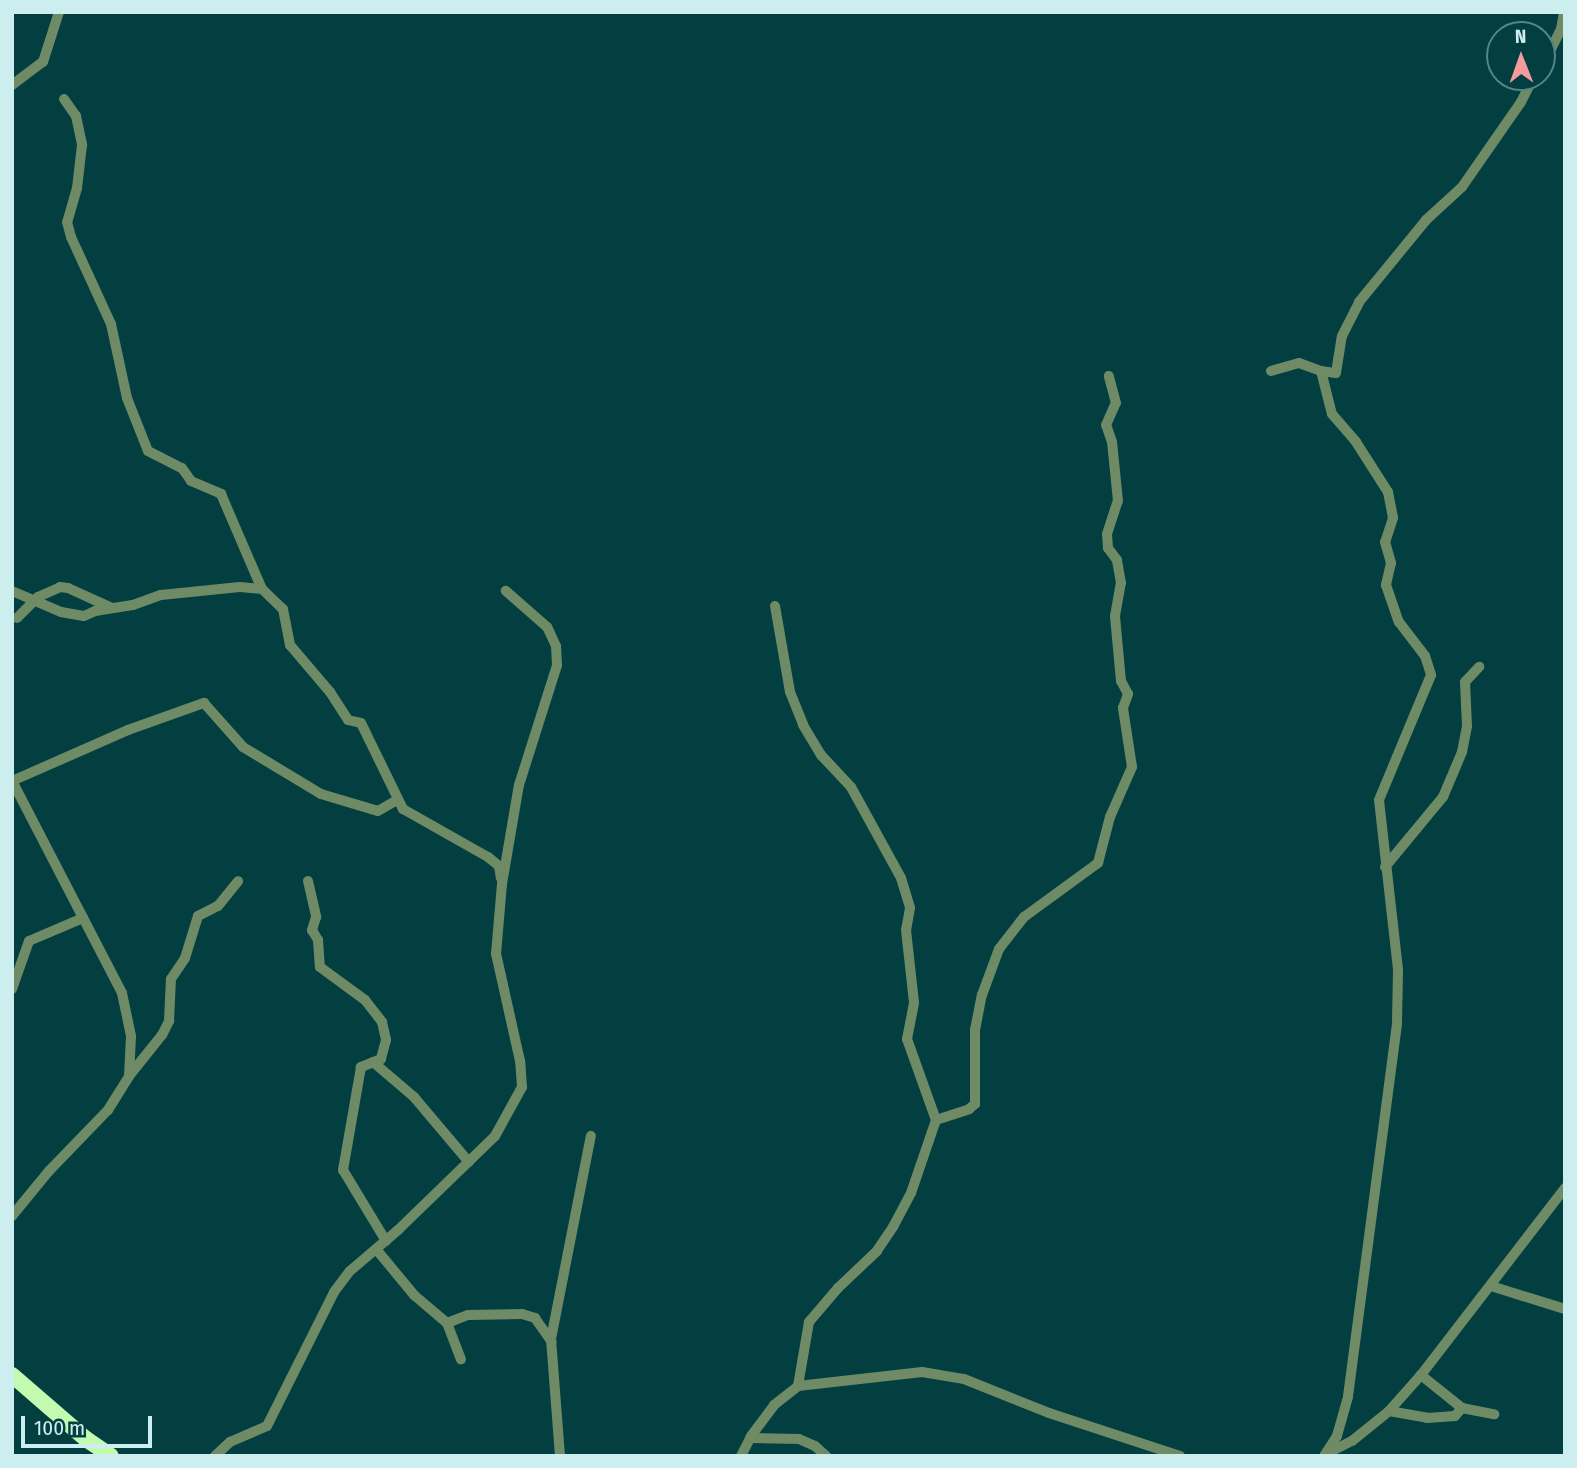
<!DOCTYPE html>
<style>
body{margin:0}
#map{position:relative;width:1577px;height:1468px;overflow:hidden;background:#033f41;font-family:"Fira Sans Condensed",sans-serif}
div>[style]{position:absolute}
.minor>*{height:10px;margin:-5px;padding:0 5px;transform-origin:5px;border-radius:5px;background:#6e8b65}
.highway>*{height:16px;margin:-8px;padding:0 8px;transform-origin:8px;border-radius:8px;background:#c2fbaf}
span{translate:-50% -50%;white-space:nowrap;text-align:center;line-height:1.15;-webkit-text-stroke:6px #033f41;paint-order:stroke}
.frame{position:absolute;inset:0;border:14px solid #cdeeef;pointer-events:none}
.north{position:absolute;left:1486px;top:21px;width:70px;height:70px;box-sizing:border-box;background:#033f41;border:2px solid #548587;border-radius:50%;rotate:359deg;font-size:19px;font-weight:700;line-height:28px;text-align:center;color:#cdeeef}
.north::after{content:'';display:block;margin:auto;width:24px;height:32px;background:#f59b9d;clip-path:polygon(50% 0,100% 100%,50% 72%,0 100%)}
.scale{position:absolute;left:21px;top:1416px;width:131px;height:32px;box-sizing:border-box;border:4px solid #cdeeef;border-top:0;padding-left:9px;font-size:21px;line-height:24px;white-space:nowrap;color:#cdeeef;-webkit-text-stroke:5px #033f41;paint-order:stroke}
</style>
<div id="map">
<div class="minor">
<i style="left:1542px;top:67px;width:42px;rotate:-63.4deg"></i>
<i style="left:1561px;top:29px;width:17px;rotate:-80deg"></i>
<i style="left:12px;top:85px;width:39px;rotate:-37deg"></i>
<i style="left:43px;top:62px;width:52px;rotate:-72.3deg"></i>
<i style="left:64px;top:99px;width:21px;rotate:55deg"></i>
<i style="left:76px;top:116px;width:30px;rotate:78deg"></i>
<i style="left:82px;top:145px;width:43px;rotate:96.6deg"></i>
<i style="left:77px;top:188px;width:35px;rotate:106deg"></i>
<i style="left:67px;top:222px;width:16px;rotate:75deg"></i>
<i style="left:71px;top:237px;width:96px;rotate:65.3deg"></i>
<i style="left:111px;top:324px;width:76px;rotate:77.8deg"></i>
<i style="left:127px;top:398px;width:57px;rotate:68.4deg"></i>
<i style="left:148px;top:451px;width:38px;rotate:27deg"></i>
<i style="left:182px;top:468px;width:16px;rotate:55deg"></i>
<i style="left:191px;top:481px;width:33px;rotate:23deg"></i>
<i style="left:221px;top:494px;width:103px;rotate:66.7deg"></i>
<i style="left:262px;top:589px;width:29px;rotate:44deg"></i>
<i style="left:283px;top:609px;width:37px;rotate:79deg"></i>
<i style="left:290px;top:645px;width:62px;rotate:49.6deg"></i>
<i style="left:330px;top:692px;width:33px;rotate:57deg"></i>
<i style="left:348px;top:720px;width:13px;rotate:13deg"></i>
<i style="left:361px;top:723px;width:96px;rotate:64deg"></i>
<i style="left:403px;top:809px;width:98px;rotate:29.5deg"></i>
<i style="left:488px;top:857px;width:14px;rotate:39deg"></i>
<i style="left:499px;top:866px;width:12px;rotate:81deg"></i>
<i style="left:1271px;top:371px;width:29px;rotate:-16deg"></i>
<i style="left:1299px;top:363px;width:23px;rotate:20deg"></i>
<i style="left:1321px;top:371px;width:44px;rotate:75.7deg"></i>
<i style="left:1332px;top:414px;width:37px;rotate:49deg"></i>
<i style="left:1356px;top:442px;width:59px;rotate:57.4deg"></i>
<i style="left:1388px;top:492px;width:26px;rotate:79deg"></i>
<i style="left:1393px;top:518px;width:25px;rotate:108deg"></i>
<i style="left:1385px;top:542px;width:22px;rotate:74deg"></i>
<i style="left:1391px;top:563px;width:23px;rotate:103deg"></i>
<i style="left:1386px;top:585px;width:39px;rotate:71deg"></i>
<i style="left:1399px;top:622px;width:43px;rotate:52.6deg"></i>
<i style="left:1425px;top:656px;width:20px;rotate:72deg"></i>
<i style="left:1431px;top:675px;width:135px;rotate:112.6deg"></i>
<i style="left:1379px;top:800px;width:171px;rotate:83.6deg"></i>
<i style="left:1398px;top:970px;width:54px;rotate:91.1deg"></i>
<i style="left:1397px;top:1024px;width:376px;rotate:97.5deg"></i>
<i style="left:1348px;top:1397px;width:41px;rotate:105.8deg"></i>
<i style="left:1337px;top:1436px;width:24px;rotate:123deg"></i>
<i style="left:1321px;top:371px;width:15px;rotate:8deg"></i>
<i style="left:1336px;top:373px;width:37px;rotate:-81deg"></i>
<i style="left:1342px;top:336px;width:38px;rotate:-63deg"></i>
<i style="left:1359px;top:302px;width:106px;rotate:-50.7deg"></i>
<i style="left:1426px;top:220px;width:49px;rotate:-42.5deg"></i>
<i style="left:1462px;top:187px;width:103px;rotate:-55.2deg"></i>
<i style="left:1521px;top:102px;width:28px;rotate:-63deg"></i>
<i style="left:12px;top:591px;width:53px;rotate:23.2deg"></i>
<i style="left:61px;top:612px;width:23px;rotate:10deg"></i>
<i style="left:84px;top:616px;width:12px;rotate:-24deg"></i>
<i style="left:95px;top:611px;width:38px;rotate:-9deg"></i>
<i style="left:133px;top:605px;width:30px;rotate:-20deg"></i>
<i style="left:161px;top:595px;width:79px;rotate:-5.8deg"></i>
<i style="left:240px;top:587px;width:22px;rotate:5deg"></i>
<i style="left:775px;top:606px;width:87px;rotate:80.1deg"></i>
<i style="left:790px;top:692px;width:35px;rotate:68deg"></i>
<i style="left:803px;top:725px;width:35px;rotate:59deg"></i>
<i style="left:821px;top:755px;width:44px;rotate:46.8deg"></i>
<i style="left:851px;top:787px;width:104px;rotate:61.2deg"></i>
<i style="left:901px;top:878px;width:31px;rotate:73deg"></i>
<i style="left:910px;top:908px;width:22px;rotate:100deg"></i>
<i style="left:906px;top:930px;width:73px;rotate:83.7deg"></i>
<i style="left:914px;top:1003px;width:37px;rotate:101deg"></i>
<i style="left:907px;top:1039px;width:86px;rotate:70.3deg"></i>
<i style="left:936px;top:1120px;width:77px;rotate:108.9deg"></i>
<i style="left:911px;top:1193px;width:38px;rotate:118deg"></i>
<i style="left:893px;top:1227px;width:29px;rotate:124deg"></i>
<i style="left:877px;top:1251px;width:54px;rotate:136.5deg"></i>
<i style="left:838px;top:1288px;width:45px;rotate:130.5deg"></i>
<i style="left:809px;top:1322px;width:65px;rotate:99.8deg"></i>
<i style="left:17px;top:618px;width:30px;rotate:-45deg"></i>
<i style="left:38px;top:597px;width:24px;rotate:-24deg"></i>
<i style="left:60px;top:587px;width:8px;rotate:7deg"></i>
<i style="left:68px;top:588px;width:48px;rotate:24.4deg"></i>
<i style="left:1385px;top:867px;width:91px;rotate:-50.4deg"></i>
<i style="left:1443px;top:797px;width:49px;rotate:-67.1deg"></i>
<i style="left:1462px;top:752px;width:26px;rotate:-79deg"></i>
<i style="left:1467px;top:726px;width:44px;rotate:-92.6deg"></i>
<i style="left:1465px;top:682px;width:21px;rotate:-47deg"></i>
<i style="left:308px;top:881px;width:37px;rotate:77deg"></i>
<i style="left:316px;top:917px;width:14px;rotate:107deg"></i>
<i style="left:312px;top:930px;width:12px;rotate:59deg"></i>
<i style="left:318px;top:940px;width:27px;rotate:86deg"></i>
<i style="left:320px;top:967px;width:56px;rotate:36.3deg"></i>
<i style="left:365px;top:1000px;width:28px;rotate:52deg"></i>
<i style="left:382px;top:1022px;width:18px;rotate:77deg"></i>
<i style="left:386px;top:1040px;width:20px;rotate:105deg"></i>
<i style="left:381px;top:1059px;width:22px;rotate:158deg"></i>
<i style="left:361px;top:1067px;width:105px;rotate:99.9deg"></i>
<i style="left:343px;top:1170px;width:83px;rotate:58.8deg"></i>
<i style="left:12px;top:989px;width:51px;rotate:-70.5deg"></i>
<i style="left:29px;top:941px;width:59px;rotate:-23.1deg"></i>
<i style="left:373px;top:1062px;width:54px;rotate:40.5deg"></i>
<i style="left:414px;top:1097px;width:85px;rotate:49.8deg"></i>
<i style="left:129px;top:1076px;width:40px;rotate:-87.1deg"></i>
<i style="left:131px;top:1036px;width:44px;rotate:-101.8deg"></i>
<i style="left:122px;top:993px;width:239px;rotate:-117.4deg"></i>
<i style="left:12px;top:781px;width:127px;rotate:-23.7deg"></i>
<i style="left:128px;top:730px;width:81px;rotate:-19.6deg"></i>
<i style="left:204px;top:703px;width:59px;rotate:48.4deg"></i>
<i style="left:243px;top:747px;width:91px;rotate:31.1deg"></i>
<i style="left:321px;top:794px;width:59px;rotate:16.6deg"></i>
<i style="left:378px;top:811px;width:22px;rotate:-30deg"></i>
<i style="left:936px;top:1120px;width:35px;rotate:-18deg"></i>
<i style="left:969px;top:1109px;width:8px;rotate:-40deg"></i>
<i style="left:975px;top:1104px;width:74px;rotate:-90deg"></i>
<i style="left:975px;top:1030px;width:36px;rotate:-79deg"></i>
<i style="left:982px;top:995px;width:49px;rotate:-69.7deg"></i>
<i style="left:999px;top:949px;width:41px;rotate:-52deg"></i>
<i style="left:1024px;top:917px;width:92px;rotate:-36.1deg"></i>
<i style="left:1098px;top:863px;width:48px;rotate:-75.4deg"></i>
<i style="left:1110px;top:817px;width:55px;rotate:-66.3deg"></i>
<i style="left:1132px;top:767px;width:60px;rotate:-98.7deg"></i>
<i style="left:1123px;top:708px;width:15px;rotate:-70deg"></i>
<i style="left:1128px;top:694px;width:15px;rotate:-118deg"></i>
<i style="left:1121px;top:681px;width:65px;rotate:-95.3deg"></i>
<i style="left:1115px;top:616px;width:34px;rotate:-80deg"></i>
<i style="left:1121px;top:583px;width:23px;rotate:-100deg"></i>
<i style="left:1117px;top:560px;width:15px;rotate:-127deg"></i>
<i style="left:1108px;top:548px;width:14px;rotate:-94deg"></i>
<i style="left:1107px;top:534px;width:35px;rotate:-72deg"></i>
<i style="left:1118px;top:501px;width:59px;rotate:-95.8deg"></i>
<i style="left:1112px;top:442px;width:18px;rotate:-109deg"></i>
<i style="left:1106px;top:425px;width:24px;rotate:-66deg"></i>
<i style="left:1116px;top:403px;width:28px;rotate:-105deg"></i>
<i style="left:12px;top:1216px;width:58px;rotate:-50.6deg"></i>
<i style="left:49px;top:1171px;width:85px;rotate:-46deg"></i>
<i style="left:108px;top:1110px;width:40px;rotate:-58deg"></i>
<i style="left:129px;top:1076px;width:53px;rotate:-51.2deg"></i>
<i style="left:162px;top:1035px;width:16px;rotate:-63deg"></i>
<i style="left:169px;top:1021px;width:42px;rotate:-87.3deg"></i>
<i style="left:171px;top:979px;width:25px;rotate:-56deg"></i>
<i style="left:185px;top:958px;width:44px;rotate:-72.8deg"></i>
<i style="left:198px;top:916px;width:22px;rotate:-27deg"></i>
<i style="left:218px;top:906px;width:32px;rotate:-51deg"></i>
<i style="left:376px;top:1249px;width:60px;rotate:50.4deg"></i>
<i style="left:414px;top:1295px;width:43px;rotate:40.3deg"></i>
<i style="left:447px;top:1323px;width:39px;rotate:69deg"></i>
<i style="left:1491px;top:1286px;width:77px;rotate:17.3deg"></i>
<i style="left:447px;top:1323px;width:22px;rotate:-21deg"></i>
<i style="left:468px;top:1315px;width:54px;rotate:-1.1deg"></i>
<i style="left:522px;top:1314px;width:14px;rotate:17deg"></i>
<i style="left:535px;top:1318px;width:29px;rotate:55deg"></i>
<i style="left:1462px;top:1408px;width:33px;rotate:11deg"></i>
<i style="left:1389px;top:1411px;width:39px;rotate:10deg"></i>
<i style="left:1427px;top:1418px;width:28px;rotate:-4deg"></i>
<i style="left:1455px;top:1416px;width:11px;rotate:-49deg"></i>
<i style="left:1462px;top:1408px;width:53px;rotate:-141.2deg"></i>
<i style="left:750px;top:1438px;width:49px;rotate:1.2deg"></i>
<i style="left:799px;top:1439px;width:17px;rotate:24deg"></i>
<i style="left:815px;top:1446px;width:15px;rotate:42deg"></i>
<i style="left:1326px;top:1454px;width:29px;rotate:-27deg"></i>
<i style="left:1352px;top:1441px;width:48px;rotate:-39deg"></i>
<i style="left:1389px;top:1411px;width:48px;rotate:-48.4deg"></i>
<i style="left:1421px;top:1375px;width:236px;rotate:-52.4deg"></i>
<i style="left:215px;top:1456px;width:21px;rotate:-43deg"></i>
<i style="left:230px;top:1442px;width:40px;rotate:-23.4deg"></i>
<i style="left:267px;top:1426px;width:150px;rotate:-63.4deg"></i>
<i style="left:334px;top:1292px;width:26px;rotate:-53deg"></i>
<i style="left:350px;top:1271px;width:63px;rotate:-40.5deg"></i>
<i style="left:398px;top:1230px;width:135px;rotate:-44.1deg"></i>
<i style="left:495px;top:1136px;width:56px;rotate:-61.1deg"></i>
<i style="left:522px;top:1087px;width:26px;rotate:-94deg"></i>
<i style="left:520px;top:1061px;width:110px;rotate:-102.6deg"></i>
<i style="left:496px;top:954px;width:70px;rotate:-85.1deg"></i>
<i style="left:502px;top:884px;width:100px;rotate:-80.3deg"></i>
<i style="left:519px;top:785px;width:126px;rotate:-72.4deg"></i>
<i style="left:557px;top:665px;width:19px;rotate:-93deg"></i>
<i style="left:556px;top:646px;width:21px;rotate:-115deg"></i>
<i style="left:547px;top:627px;width:55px;rotate:-138.7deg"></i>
<i style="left:560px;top:1456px;width:117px;rotate:-94.4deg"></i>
<i style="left:551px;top:1339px;width:207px;rotate:-78.9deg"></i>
<i style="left:741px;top:1456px;width:22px;rotate:-63deg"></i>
<i style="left:751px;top:1436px;width:39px;rotate:-53deg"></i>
<i style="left:774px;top:1405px;width:31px;rotate:-38deg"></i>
<i style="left:798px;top:1386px;width:125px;rotate:-6.4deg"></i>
<i style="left:922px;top:1372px;width:43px;rotate:9.5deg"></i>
<i style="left:964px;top:1379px;width:92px;rotate:21.8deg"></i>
<i style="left:1049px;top:1413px;width:138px;rotate:18.2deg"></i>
</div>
<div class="highway">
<i style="left:12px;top:1375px;width:98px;rotate:40.9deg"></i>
<i style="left:86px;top:1439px;width:30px;rotate:34deg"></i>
</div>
<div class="frame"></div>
<div class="north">N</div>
<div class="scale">100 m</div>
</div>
